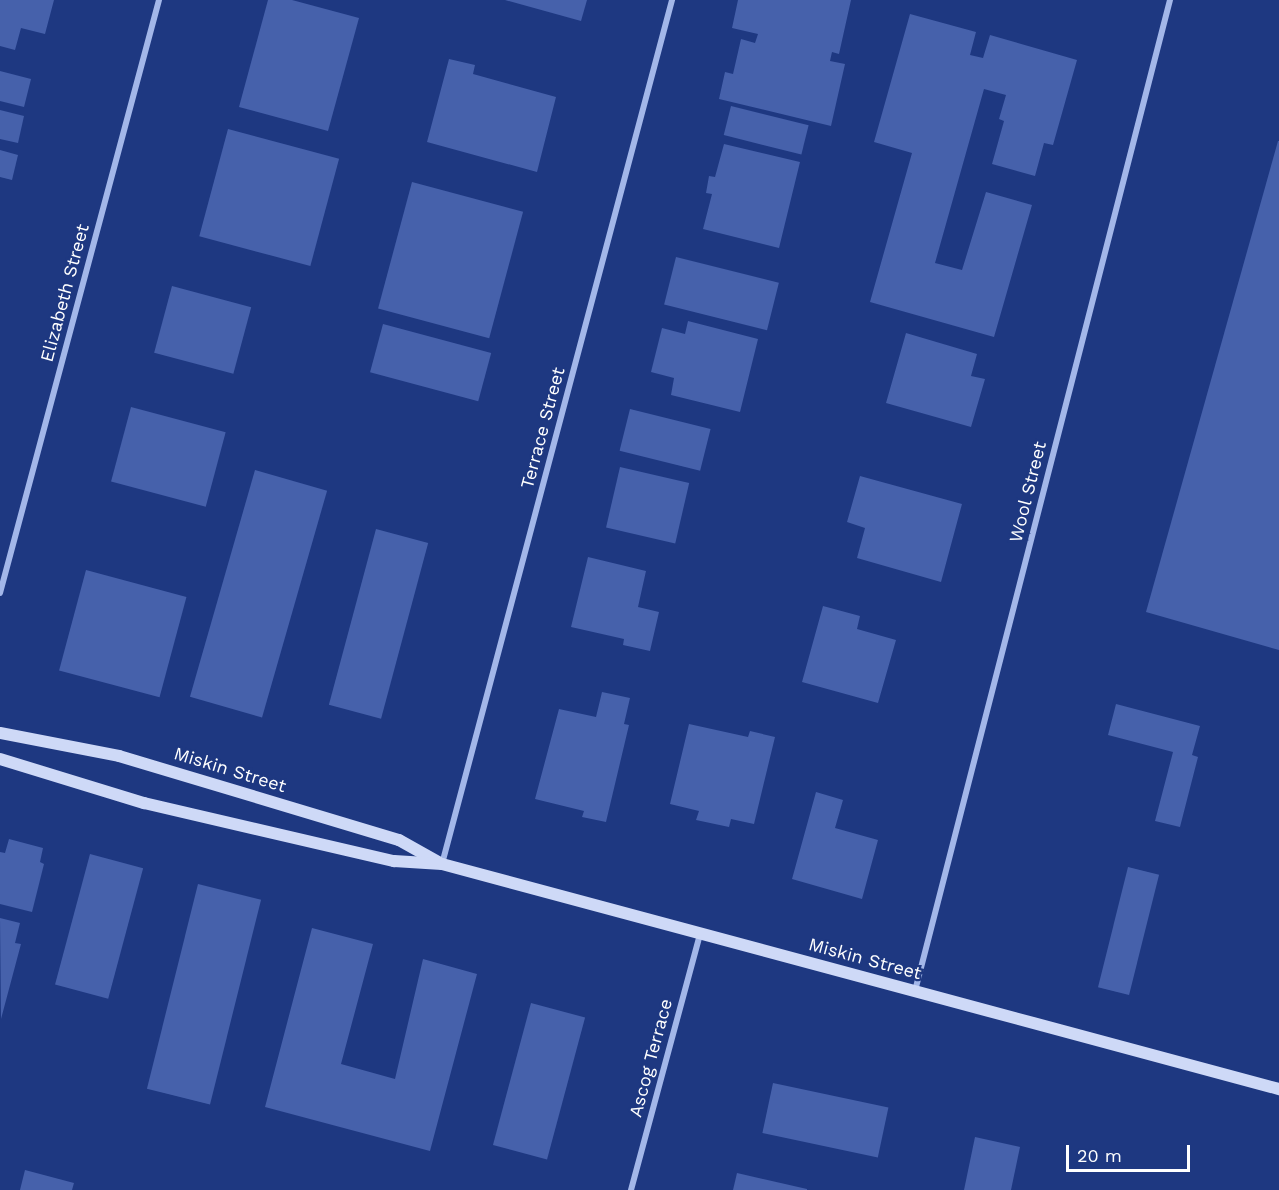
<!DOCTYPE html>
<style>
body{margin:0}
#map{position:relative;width:1279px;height:1190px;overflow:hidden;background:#1e3881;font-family:"Work Sans",sans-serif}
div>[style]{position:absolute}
.building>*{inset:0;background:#4661ab;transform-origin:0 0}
.minor>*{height:6px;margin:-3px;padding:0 3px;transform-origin:3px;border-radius:3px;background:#a3b7e9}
.secondary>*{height:12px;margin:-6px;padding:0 6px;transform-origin:6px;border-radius:6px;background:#ced9f7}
span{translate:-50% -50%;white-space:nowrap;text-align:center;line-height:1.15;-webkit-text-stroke:4.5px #1e3881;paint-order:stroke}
.street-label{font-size:18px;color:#fff}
.scale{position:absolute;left:1066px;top:1145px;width:124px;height:27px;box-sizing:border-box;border:3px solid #fff;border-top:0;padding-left:8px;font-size:18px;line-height:21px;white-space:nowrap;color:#fff;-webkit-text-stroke:4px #1e3881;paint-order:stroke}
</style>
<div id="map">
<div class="building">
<i style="clip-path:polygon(0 0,54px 0,45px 34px,21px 28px,15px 50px,0 46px)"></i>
<i style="clip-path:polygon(268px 0,292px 0,359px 18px,328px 131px,239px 107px)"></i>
<i style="clip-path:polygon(505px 0,587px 0,581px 21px)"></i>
<i style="clip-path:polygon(738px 0,851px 0,839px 54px,832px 52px,830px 61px,845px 64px,831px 126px,719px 99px,725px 72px,733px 74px,741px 39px,755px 43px,758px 34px,732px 28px)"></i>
<i style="clip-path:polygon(910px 14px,976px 32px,970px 55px,983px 58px,990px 35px,1077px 60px,1053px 145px,1044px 143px,1035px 176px,992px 164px,1004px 121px,999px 119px,1006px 95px,984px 89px,935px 263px,962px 270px,986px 192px,1032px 205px,994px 337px,870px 302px,912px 153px,874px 142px)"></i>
<i style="clip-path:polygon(449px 59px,475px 65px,473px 74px,556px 97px,537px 172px,427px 142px)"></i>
<i style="clip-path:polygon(0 71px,31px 79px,24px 107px,0 101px)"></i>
<i style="left:731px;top:106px;width:80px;height:30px;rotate:14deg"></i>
<i style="clip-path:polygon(0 110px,24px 116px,18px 143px,0 139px)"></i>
<i style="left:228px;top:129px;width:115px;height:111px;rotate:15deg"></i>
<i style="clip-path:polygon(1278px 141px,1279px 141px,1279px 650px,1146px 612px)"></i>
<i style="clip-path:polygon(724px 144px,800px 162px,779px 248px,703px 229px,712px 194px,706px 193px,709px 176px,715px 177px)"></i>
<i style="clip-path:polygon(0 150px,18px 155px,12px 180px,0 177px)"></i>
<i style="left:412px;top:182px;width:115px;height:131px;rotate:15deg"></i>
<i style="left:676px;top:257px;width:106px;height:49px;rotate:14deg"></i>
<i style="left:172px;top:286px;width:82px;height:69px;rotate:15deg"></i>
<i style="clip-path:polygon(688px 321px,758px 339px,740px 412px,671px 395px,674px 378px,651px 372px,662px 328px,685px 334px)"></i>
<i style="left:383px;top:324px;width:112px;height:50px;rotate:15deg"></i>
<i style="clip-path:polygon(906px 333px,977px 354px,971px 376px,985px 379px,971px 427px,886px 403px)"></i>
<i style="left:131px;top:407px;width:98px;height:77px;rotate:15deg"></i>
<i style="left:630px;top:409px;width:83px;height:43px;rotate:14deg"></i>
<i style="left:620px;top:467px;width:71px;height:62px;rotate:13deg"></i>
<i style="left:255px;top:470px;width:75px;height:236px;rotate:16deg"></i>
<i style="clip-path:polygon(860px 476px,962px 504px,941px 582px,857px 558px,865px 528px,847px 522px)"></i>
<i style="left:376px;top:529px;width:54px;height:182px;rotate:15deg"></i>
<i style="clip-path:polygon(588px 557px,646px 571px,638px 607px,659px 612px,650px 651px,623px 645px,624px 639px,571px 627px)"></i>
<i style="left:86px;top:570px;width:104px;height:104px;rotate:15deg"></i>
<i style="clip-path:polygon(823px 606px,860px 616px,857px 629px,896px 640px,878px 703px,802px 682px)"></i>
<i style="clip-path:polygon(602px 692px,630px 698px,624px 724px,629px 725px,606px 822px,582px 817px,584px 811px,535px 799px,559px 709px,596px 717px)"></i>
<i style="clip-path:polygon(1116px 704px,1200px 726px,1192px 755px,1198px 757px,1180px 827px,1155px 821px,1173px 752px,1108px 735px)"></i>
<i style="clip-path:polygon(689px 724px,748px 737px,750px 731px,775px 737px,754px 824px,731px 819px,729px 827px,696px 820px,699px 811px,670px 804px)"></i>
<i style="clip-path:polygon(816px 792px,843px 800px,835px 828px,878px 840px,862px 899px,792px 879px)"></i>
<i style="clip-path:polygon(9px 839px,43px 848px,40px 862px,44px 864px,32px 912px,0 904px,0 852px,5px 853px)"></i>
<i style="left:90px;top:854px;width:55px;height:135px;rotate:15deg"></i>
<i style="left:1128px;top:867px;width:32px;height:124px;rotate:14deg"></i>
<i style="left:198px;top:884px;width:65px;height:211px;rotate:14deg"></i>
<i style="clip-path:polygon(0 918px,20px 923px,15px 943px,21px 944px,1px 1019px)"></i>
<i style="clip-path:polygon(312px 928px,373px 944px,341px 1064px,395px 1079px,423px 959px,477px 974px,430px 1151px,265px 1107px)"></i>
<i style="left:531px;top:1003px;width:56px;height:147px;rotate:15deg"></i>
<i style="left:773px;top:1083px;width:118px;height:51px;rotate:12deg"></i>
<i style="clip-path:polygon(975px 1137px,1020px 1147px,1011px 1190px,964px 1190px)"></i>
<i style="clip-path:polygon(25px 1170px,74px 1183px,72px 1190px,20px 1190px)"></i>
<i style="clip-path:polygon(737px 1173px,807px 1189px,807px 1190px,733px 1190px)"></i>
</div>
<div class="minor">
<i style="left:0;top:593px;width:614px;rotate:-74.99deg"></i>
<i style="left:442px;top:864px;width:894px;rotate:-75.09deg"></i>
<i style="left:915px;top:991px;width:1023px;rotate:-75.57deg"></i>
<i style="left:631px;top:1190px;width:265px;rotate:-74.9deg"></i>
</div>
<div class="secondary">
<i style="left:0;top:733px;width:121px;rotate:10.9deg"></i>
<i style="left:119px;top:756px;width:292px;rotate:16.7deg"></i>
<i style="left:399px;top:840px;width:45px;rotate:29.4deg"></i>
<i style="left:0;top:759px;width:151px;rotate:17deg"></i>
<i style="left:144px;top:803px;width:257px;rotate:13.1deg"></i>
<i style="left:394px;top:861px;width:48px;rotate:3.6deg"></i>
<i style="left:442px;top:864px;width:867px;rotate:15.05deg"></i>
</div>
<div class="street-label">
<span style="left:65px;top:293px;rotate:-75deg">Elizabeth Street</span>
<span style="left:543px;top:428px;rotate:-75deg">Terrace Street</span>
<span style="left:1028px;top:492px;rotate:-76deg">Wool Street</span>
<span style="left:230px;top:770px;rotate:17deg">Miskin Street</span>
<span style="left:865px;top:959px;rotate:15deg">Miskin Street</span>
<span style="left:651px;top:1058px;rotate:-75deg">Ascog Terrace</span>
</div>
<div class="scale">20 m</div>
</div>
